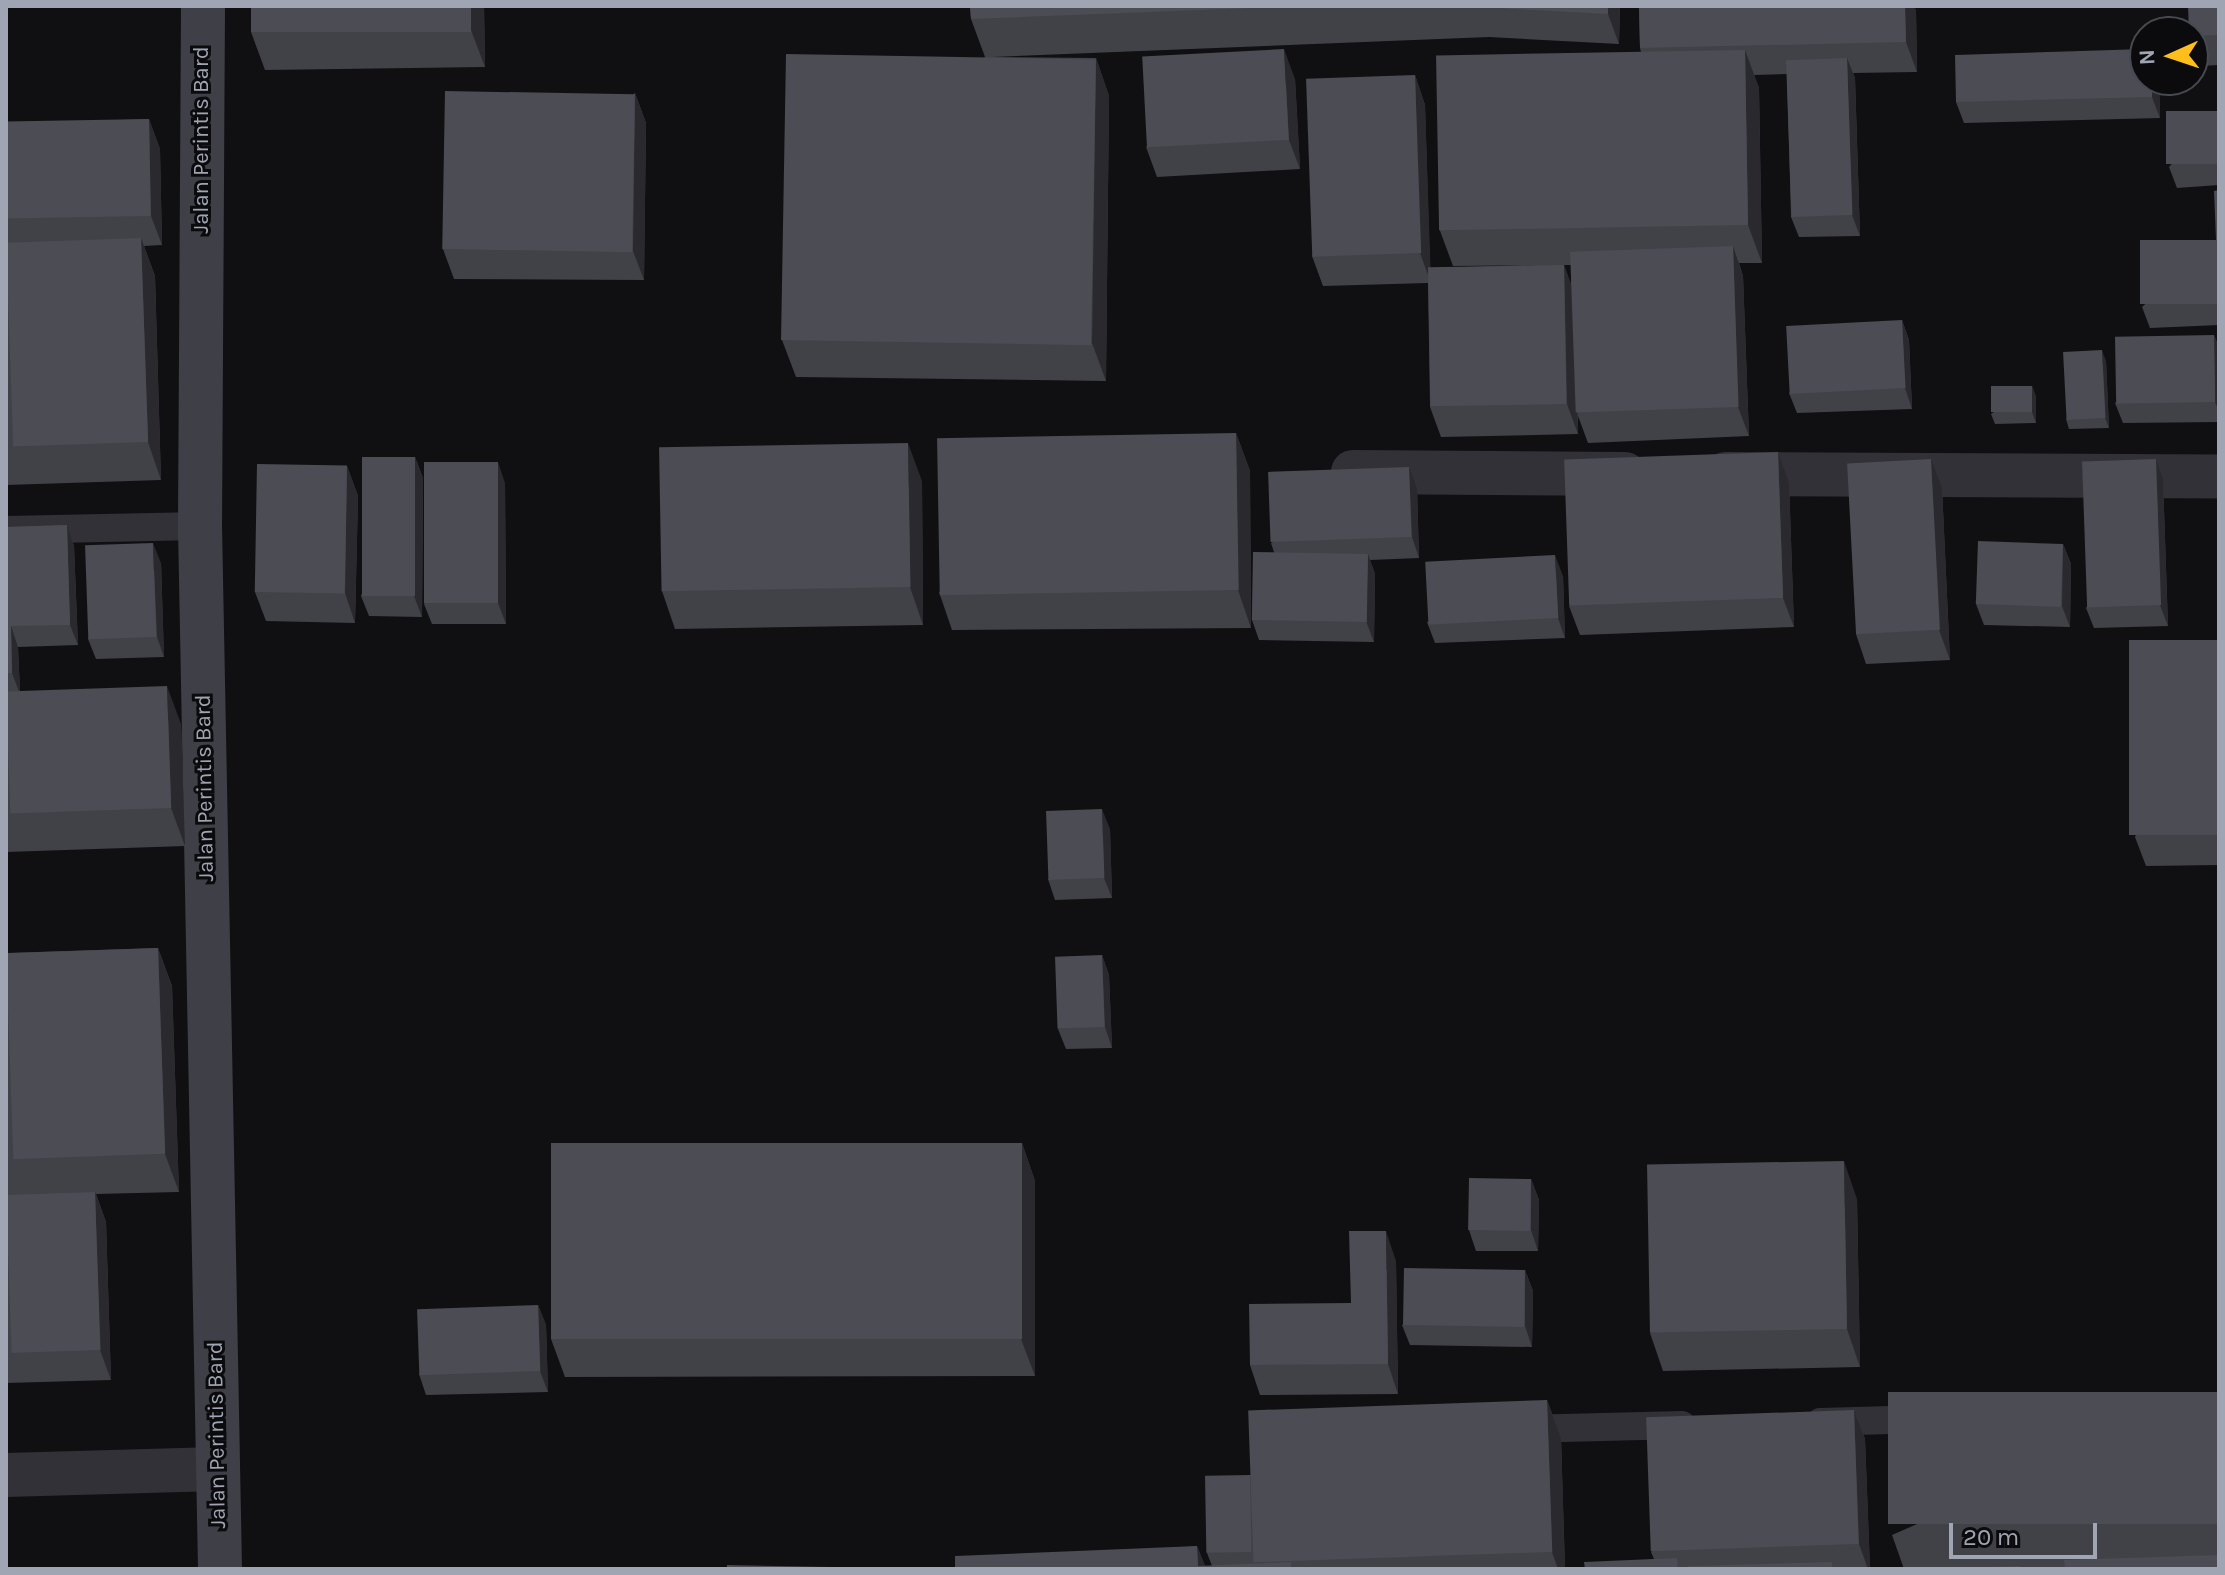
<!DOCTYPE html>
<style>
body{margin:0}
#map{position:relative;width:2225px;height:1575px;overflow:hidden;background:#101012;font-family:Karla,sans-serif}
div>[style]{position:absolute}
.lane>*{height:28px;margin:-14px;padding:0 14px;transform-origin:14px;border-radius:14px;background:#313137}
.street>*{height:44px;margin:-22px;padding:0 22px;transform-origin:22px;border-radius:22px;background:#313137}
.secondary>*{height:44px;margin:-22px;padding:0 22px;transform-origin:22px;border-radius:22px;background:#3f4047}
.wall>*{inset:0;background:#414148}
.shaded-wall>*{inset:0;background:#29292e}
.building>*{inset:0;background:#4b4c54;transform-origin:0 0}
span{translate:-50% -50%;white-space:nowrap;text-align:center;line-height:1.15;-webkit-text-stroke:6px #0b0b0d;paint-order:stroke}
.street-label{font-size:22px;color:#a0a5b4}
.frame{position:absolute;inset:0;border:8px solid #a0a5b4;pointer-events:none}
.north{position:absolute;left:2129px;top:16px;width:80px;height:80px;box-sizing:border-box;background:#0b0b0d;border:2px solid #474950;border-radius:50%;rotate:267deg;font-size:22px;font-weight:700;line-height:32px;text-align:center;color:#a0a5b4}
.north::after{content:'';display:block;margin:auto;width:28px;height:36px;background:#ffbe1b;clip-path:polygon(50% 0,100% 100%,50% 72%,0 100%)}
.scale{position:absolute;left:1949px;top:1523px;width:148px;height:36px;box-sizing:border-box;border:4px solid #a0a5b4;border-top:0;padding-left:10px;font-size:24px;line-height:28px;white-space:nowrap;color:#a0a5b4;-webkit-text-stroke:6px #0b0b0d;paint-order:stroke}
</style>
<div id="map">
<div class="lane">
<i style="left:6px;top:530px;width:194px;rotate:-1.2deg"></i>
<i style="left:1820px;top:1422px;width:106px;rotate:-1.6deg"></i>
<i style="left:1520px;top:1429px;width:162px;rotate:-1.4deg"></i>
</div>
<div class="street">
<i style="left:1353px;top:472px;width:272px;rotate:0.4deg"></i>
<i style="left:1725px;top:474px;width:494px;rotate:0.3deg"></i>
<i style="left:6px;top:1475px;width:211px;rotate:-1.6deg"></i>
</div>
<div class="secondary">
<i style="left:203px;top:6px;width:520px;rotate:90.33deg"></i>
<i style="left:200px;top:526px;width:1043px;rotate:88.9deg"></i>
</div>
<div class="wall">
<i style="clip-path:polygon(484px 6px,485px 67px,265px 70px,251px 32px)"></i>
<i style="clip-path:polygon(970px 6px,1620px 6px,1619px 44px,1489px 37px,992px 57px,1096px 58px,1109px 96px,1106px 381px,796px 377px,782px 340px,985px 57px,971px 19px)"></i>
<i style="clip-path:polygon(evenodd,1639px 6px,1914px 6px,1916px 11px,1917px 72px,1853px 73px,1855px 78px,1860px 236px,1799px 237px,1791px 217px,1787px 74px,1754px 75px,1759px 88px,1762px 263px,1739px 263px,1743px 276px,1749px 436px,1588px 443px,1578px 416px,1578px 434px,1441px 437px,1430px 407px,1428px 283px,1323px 286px,1312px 256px,1415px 75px,1425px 105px,1430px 268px,1538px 265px,1453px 266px,1439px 228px,1641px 52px,1640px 48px,1639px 6px,1564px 265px,1571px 265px,1571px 285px,1564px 265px)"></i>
<i style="clip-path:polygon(2219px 6px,2219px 65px,2200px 66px,2193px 47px,2193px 36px)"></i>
<i style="clip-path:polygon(1295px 79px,1300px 169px,1157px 177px,1146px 147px)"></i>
<i style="clip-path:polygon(2145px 80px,2159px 80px,2160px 118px,1964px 123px,1956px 102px)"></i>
<i style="clip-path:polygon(635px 93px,646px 123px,644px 280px,454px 279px,443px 249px)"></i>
<i style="clip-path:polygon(2219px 111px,2219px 185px,2177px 188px,2169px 167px)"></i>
<i style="clip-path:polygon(149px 119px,160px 149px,162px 245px,144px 246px,155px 276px,161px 480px,6px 485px,6px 124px)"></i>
<i style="clip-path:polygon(2219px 190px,2219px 325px,2150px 328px,2142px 307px,2216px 240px)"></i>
<i style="clip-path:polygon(1902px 320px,1909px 340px,1912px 409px,1797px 413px,1789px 393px)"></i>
<i style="clip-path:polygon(2214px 335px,2219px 348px,2219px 422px,2123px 423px,2115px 403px)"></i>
<i style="clip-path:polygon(2106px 361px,2109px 428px,2069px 429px,2066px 419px)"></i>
<i style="clip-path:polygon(2032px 386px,2036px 397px,2036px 423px,1995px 424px,1991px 414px)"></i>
<i style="clip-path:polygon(1236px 433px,1250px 471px,1251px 628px,952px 630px,939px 592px)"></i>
<i style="clip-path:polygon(1778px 452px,1789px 482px,1794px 627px,1580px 635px,1569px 606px)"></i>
<i style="clip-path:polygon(415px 457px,423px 478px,422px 617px,369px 616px,361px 596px)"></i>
<i style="clip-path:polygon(347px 466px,358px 496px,355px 623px,266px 621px,255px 592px)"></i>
<i style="clip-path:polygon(1409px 467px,1417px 488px,1419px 558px,1370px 560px,1375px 574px,1374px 642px,1259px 640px,1252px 620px,1274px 552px,1271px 543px)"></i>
<i style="clip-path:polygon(2163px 480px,2168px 626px,2094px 628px,2086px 608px)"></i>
<i style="clip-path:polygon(922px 481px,923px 625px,675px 629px,662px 591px)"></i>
<i style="clip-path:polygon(505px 483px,506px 624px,432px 624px,424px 604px)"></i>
<i style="clip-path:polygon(1942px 488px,1950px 660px,1866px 664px,1856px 634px)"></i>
<i style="clip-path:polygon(67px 525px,74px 546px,78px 645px,18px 647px,20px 691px,181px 724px,185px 846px,6px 852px,6px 527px)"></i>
<i style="clip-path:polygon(2063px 544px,2071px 564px,2070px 627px,1984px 625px,1976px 604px)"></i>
<i style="clip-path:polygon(161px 563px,164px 657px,96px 659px,88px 639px)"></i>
<i style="clip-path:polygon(1563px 576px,1565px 638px,1435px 643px,1427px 622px)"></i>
<i style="clip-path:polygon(2219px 640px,2219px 865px,2146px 866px,2135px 837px)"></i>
<i style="clip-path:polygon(1110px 829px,1112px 898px,1055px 900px,1048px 879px)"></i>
<i style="clip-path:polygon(158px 948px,172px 986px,179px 1192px,96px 1194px,106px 1222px,111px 1380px,6px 1383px,6px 953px)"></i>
<i style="clip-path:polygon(1102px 955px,1109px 975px,1112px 1048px,1066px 1049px,1058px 1029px)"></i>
<i style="clip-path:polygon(1022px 1143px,1035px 1181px,1035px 1376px,565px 1377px,551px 1339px)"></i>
<i style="clip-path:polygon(1531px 1179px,1539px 1200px,1538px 1251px,1476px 1251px,1469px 1230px)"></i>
<i style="clip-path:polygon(1857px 1199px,1860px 1367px,1663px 1371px,1650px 1333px)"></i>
<i style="clip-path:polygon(1396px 1261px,1398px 1394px,1260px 1395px,1250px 1365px,1351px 1303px)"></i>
<i style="clip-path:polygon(1525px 1270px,1533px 1291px,1532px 1347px,1410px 1345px,1402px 1325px)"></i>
<i style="clip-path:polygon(538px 1305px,546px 1325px,548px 1392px,426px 1395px,419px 1374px)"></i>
<i style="clip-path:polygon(2219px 1392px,2219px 1569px,2065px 1568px,1904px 1569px,1892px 1535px)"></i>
<i style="clip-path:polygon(1547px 1400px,1561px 1438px,1565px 1569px,955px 1569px,1197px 1546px,1205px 1566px,1212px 1566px,1207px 1553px,1250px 1475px)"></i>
<i style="clip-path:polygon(1854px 1410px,1865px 1439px,1870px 1569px,1585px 1569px,1654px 1559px,1651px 1552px)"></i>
</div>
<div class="shaded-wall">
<i style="clip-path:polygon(471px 6px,484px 6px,485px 67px,471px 30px)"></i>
<i style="clip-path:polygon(1608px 6px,1620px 6px,1619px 44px,1608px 14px)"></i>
<i style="clip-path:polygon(1905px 6px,1914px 6px,1916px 11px,1917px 72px,1906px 42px)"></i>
<i style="clip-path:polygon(1284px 49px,1295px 79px,1300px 169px,1289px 140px)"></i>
<i style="clip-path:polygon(1745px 50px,1759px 88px,1762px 263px,1748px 225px)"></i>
<i style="clip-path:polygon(1096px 58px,1109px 96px,1106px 381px,1092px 343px)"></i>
<i style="clip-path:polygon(1847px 58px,1855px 78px,1860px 236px,1852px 215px)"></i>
<i style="clip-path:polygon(1415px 75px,1425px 105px,1431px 283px,1420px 253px)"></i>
<i style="clip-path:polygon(2152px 80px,2159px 80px,2160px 118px,2152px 97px)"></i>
<i style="clip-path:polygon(635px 93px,646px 123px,644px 280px,633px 251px)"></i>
<i style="clip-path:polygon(149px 119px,160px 149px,162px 245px,151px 216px)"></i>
<i style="clip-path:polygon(141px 238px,155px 276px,161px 480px,148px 442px)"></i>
<i style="clip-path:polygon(1733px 246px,1743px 276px,1749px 436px,1738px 407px)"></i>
<i style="clip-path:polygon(1564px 265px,1575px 294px,1578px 434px,1567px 404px)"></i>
<i style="clip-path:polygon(1902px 320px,1909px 340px,1912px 409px,1905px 388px)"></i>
<i style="clip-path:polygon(2214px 335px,2219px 348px,2219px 412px,2215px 402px)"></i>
<i style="clip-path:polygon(2102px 350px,2106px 361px,2109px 428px,2105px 418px)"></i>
<i style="clip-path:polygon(2032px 386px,2036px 397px,2036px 423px,2032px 412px)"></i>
<i style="clip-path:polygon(1236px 433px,1250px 471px,1251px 628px,1238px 590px)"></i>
<i style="clip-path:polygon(908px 443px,922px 481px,923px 625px,910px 587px)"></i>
<i style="clip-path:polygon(1778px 452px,1789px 482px,1794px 627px,1783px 598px)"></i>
<i style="clip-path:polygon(415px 457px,423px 478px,422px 617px,414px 596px)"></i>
<i style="clip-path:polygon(1931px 459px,1942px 488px,1950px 660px,1939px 630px)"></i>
<i style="clip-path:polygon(2156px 459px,2163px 480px,2168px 626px,2160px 605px)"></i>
<i style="clip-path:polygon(498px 462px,505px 483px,506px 624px,498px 603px)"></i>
<i style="clip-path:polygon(347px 466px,358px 496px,355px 623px,345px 593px)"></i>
<i style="clip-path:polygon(1409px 467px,1417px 488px,1419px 558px,1412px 537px)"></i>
<i style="clip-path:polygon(67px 525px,74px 546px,78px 645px,70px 625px)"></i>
<i style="clip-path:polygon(153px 543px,161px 563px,164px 657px,157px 637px)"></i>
<i style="clip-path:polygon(2063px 544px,2071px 564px,2070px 627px,2062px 606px)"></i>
<i style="clip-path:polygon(1368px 554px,1375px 574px,1374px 642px,1366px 621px)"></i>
<i style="clip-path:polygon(1555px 555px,1563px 576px,1565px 638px,1558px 618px)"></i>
<i style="clip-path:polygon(11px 626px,18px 647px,20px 694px,12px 673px)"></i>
<i style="clip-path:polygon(167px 686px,181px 724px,185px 846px,171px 808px)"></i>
<i style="clip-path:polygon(1102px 809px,1110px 829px,1112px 898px,1104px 878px)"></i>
<i style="clip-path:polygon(158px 948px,172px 986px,179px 1192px,165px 1154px)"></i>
<i style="clip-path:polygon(1102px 955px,1109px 975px,1112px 1048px,1105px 1027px)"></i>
<i style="clip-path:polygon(1022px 1143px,1035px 1181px,1035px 1376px,1021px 1339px)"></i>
<i style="clip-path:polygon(1844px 1161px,1857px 1199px,1860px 1367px,1847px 1329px)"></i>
<i style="clip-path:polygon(1531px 1179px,1539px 1200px,1538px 1251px,1531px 1230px)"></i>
<i style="clip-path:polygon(95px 1192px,106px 1222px,111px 1380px,100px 1350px)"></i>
<i style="clip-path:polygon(1386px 1231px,1396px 1261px,1398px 1394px,1388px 1364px)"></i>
<i style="clip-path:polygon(1525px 1270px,1533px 1291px,1532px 1347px,1525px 1326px)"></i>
<i style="clip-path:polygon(538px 1305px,546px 1325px,548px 1392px,540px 1371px)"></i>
<i style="clip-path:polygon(1547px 1400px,1561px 1438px,1565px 1569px,1558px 1569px,1552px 1552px)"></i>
<i style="clip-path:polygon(1854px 1410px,1865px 1439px,1870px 1569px,1868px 1569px,1859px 1544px)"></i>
<i style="clip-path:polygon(1197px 1546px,1206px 1569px,1198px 1566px)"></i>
</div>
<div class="building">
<i style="left:251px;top:6px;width:220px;height:26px"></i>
<i style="clip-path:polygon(970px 6px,1307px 6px,971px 19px)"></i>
<i style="clip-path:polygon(1478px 6px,1608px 6px,1608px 14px,1478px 7px)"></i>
<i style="clip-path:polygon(1639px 6px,1905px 6px,1906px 42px,1640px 48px)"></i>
<i style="clip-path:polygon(2188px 6px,2219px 6px,2219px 35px,2193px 36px,2193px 32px,2189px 32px)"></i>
<i style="left:1284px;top:49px;width:91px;height:142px;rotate:87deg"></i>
<i style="clip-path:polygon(2145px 49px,2145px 80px,2152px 80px,2152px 97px,1956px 102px,1955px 55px)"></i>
<i style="left:1745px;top:50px;width:175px;height:309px;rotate:89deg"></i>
<i style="left:786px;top:54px;width:310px;height:286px;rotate:1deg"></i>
<i style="left:1847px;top:58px;width:157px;height:61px;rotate:88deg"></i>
<i style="left:1415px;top:75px;width:178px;height:109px;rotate:88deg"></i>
<i style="left:445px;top:91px;width:190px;height:158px;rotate:1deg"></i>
<i style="left:2219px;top:111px;width:53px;height:53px;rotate:90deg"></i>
<i style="left:149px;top:119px;width:97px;height:143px;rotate:89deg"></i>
<i style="clip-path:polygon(2219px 190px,2219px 240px,2216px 240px,2214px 191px)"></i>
<i style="left:141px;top:238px;width:204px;height:135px;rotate:88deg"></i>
<i style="left:2219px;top:240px;width:64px;height:79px;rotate:90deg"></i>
<i style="left:1733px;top:246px;width:161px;height:163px;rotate:88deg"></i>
<i style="left:1564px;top:265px;width:139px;height:136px;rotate:89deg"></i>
<i style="left:1902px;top:320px;width:68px;height:116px;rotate:87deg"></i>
<i style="left:2214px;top:335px;width:67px;height:99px;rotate:89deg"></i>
<i style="left:2102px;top:350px;width:68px;height:39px;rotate:87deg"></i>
<i style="left:2032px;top:386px;width:26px;height:41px;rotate:90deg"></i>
<i style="left:1236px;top:433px;width:157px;height:299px;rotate:89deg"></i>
<i style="left:908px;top:443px;width:144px;height:249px;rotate:89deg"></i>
<i style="left:1778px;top:452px;width:146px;height:214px;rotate:88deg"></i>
<i style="left:362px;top:457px;width:53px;height:139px"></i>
<i style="left:1931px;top:459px;width:171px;height:84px;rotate:87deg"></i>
<i style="left:2156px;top:459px;width:146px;height:74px;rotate:88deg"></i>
<i style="left:498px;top:462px;width:141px;height:74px;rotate:90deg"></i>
<i style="left:257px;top:464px;width:90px;height:128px;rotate:1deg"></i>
<i style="left:1409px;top:467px;width:70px;height:141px;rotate:88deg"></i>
<i style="clip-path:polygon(67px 525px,70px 625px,11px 626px,12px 673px,6px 673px,6px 527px)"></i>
<i style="left:1978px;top:541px;width:85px;height:63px;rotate:2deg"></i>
<i style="left:153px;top:543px;width:94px;height:68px;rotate:88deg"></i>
<i style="left:1253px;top:552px;width:115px;height:68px;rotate:1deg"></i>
<i style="left:1555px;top:555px;width:63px;height:130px;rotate:87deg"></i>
<i style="left:2219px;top:640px;width:195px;height:90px;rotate:90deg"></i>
<i style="left:167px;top:686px;width:122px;height:161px;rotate:88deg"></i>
<i style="left:1102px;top:809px;width:69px;height:56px;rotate:88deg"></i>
<i style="left:158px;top:948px;width:206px;height:152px;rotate:88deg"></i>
<i style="left:1102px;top:955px;width:72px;height:47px;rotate:88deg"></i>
<i style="left:1022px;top:1143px;width:196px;height:471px;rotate:90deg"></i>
<i style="left:1844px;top:1161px;width:168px;height:197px;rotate:89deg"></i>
<i style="left:1469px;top:1178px;width:62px;height:52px;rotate:1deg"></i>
<i style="left:95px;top:1192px;width:158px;height:89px;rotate:88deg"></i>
<i style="clip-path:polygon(1349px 1231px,1386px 1231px,1388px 1364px,1250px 1365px,1249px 1304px,1351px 1303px)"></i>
<i style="left:1404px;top:1268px;width:121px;height:57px;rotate:1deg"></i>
<i style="left:538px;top:1305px;width:66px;height:121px;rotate:88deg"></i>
<i style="left:2219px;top:1392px;width:132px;height:331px;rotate:90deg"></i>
<i style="left:1547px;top:1400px;width:152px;height:299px;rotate:88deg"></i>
<i style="left:1854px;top:1410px;width:134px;height:208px;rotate:88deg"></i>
<i style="left:1250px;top:1475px;width:77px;height:45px;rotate:89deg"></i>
<i style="clip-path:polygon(1197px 1546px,1198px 1566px,1291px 1562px,1291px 1569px,955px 1569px,955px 1556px)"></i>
<i style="clip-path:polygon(2219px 1555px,2219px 1569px,2065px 1569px,2064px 1560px)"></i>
<i style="clip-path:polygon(1677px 1558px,1678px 1569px,1585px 1569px,1584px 1562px)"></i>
<i style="clip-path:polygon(1832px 1562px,1832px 1569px,1688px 1569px,1688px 1566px)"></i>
<i style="clip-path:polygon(727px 1565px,941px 1569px,727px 1569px)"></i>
<i style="clip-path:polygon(2020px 1566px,2020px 1569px,1907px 1569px)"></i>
</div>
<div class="street-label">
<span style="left:202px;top:140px;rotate:-90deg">Jalan Perintis Bard</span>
<span style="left:205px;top:788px;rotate:-91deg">Jalan Perintis Bard</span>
<span style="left:217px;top:1435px;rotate:-91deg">Jalan Perintis Bard</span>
</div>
<div class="frame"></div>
<div class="north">N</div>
<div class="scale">20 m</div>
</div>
